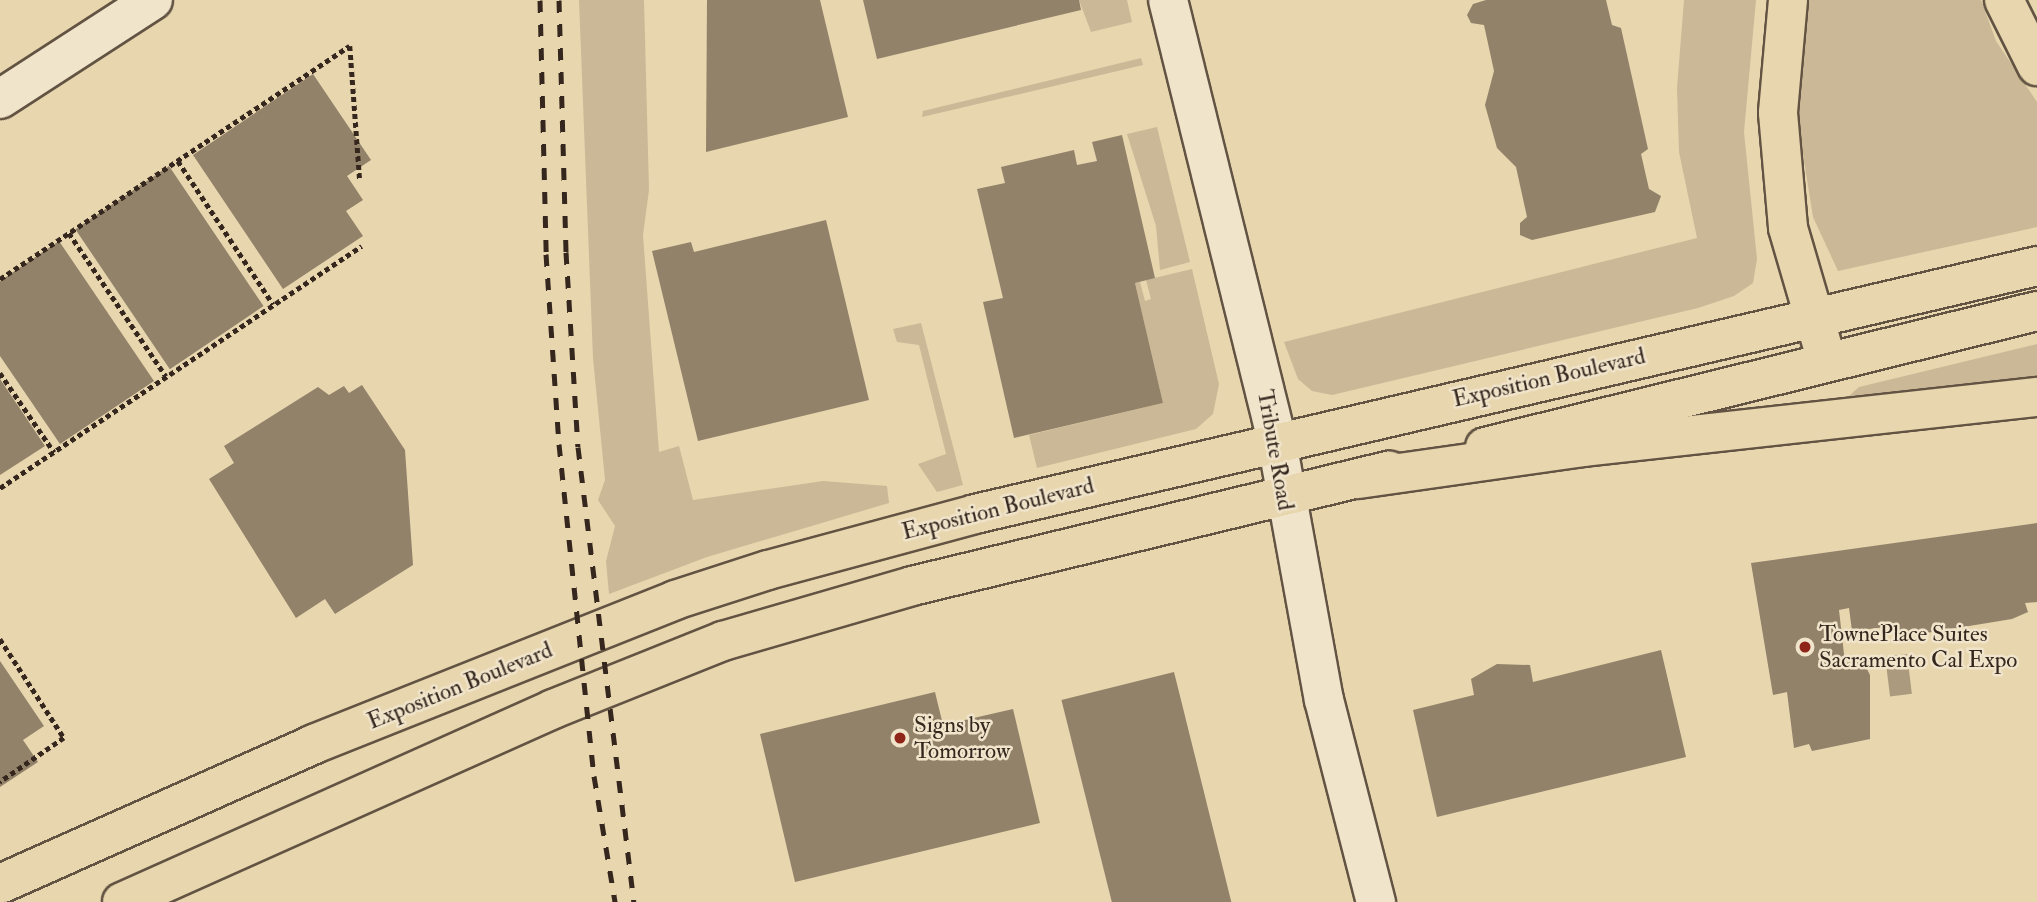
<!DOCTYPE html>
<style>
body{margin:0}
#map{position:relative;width:2037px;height:902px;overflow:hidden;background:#e8d6af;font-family:"IM FELL Double Pica",serif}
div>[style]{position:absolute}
.green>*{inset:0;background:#cab896}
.water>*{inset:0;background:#ab9a7e;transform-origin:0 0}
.building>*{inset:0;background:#928269;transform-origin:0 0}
.path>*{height:4.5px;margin-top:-2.25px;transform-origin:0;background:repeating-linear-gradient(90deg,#35271e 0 5px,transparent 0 8.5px)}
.roads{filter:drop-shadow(2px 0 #625342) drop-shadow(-2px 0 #625342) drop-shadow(0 2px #625342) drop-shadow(0 -2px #625342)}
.minor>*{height:38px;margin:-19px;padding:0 19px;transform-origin:19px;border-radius:19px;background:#f0e4cb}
.major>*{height:38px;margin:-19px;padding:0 19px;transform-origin:19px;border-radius:19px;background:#e8d6af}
.highway>*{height:38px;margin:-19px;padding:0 19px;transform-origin:19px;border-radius:19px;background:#e8d6af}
.rail>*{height:5px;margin-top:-2.5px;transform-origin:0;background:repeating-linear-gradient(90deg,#35271e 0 12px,transparent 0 24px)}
.dots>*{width:19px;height:19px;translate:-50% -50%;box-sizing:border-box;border:4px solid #f0e4cb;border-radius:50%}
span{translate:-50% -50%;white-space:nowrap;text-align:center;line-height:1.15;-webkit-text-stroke:5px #f0e4cb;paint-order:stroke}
.street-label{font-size:23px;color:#35271e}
.poi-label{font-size:23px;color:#35271e}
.left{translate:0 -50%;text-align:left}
</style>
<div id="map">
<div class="green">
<i style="clip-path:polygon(579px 0,644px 0,649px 190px,643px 235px,659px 452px,679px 446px,693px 500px,823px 481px,887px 486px,889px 503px,707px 557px,609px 594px,606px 561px,615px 526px,598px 500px,605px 480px,593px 358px)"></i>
<i style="clip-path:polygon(1079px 0,1127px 0,1132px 22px,1091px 32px)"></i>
<i style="clip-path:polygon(1684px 0,1756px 0,1744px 132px,1757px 259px,1753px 283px,1734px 296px,1698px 308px,1332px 395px,1312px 391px,1298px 379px,1284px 342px,1697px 238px,1679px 152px,1677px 88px)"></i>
<i style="clip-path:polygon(1806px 0,1981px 0,1996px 41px,2037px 102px,2037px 227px,1838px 271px,1813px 217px,1801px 142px,1797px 109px)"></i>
<i style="clip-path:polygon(1141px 58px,1143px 65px,922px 117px,923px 111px)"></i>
<i style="clip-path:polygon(1157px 127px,1190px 262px,1160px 270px,1156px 226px,1127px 134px)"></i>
<i style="clip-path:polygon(1192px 269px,1219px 384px,1213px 414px,1196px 429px,1037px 468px,1029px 435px,1163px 403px,1135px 283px,1140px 282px,1145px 301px,1151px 299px,1146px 280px)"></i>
<i style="clip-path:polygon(921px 323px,963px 485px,937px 492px,918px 464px,946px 454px,919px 345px,897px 342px,893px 329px)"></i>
<i style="clip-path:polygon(2037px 344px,2037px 380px,1849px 396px,1859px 387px)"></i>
</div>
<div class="water">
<i style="left:1907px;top:654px;width:40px;height:22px;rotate:83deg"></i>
</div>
<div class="building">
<i style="clip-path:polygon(707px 0,820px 0,848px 117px,706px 152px)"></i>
<i style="clip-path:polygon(863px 0,1079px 0,1081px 10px,877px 59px)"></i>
<i style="clip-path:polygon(1486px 0,1606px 0,1612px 25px,1621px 28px,1648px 149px,1641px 154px,1649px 189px,1661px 196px,1655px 212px,1532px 240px,1520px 235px,1520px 223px,1527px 217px,1516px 167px,1497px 148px,1485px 105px,1494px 71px,1484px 25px,1471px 23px,1467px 15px,1473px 4px)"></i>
<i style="clip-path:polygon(313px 74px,371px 160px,347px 176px,363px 200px,346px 211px,363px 236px,283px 289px,193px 155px)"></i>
<i style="clip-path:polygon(1122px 135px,1155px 278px,1135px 283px,1163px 403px,1014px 438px,983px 302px,1003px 298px,977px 189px,1005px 183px,1001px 167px,1074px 150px,1077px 165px,1097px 161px,1092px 142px)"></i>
<i style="left:169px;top:166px;width:169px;height:113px;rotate:56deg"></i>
<i style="clip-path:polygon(826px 220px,869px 400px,698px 441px,652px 251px,691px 242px,694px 252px)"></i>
<i style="clip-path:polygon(59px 241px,154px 381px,60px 444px,0 356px,0 281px)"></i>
<i style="clip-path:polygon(0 379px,45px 446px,0 475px)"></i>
<i style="clip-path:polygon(362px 385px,405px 450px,413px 565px,335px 614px,325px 599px,296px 618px,209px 479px,234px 463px,224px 446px,318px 387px,329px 395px,344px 386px,349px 393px)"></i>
<i style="clip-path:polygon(2037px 523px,2037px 602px,2025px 603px,2028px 612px,2012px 619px,1920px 634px,1899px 633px,1894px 626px,1852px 631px,1849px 608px,1839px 610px,1845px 663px,1863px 661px,1870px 675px,1870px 739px,1812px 751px,1809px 744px,1794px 748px,1787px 692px,1773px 695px,1751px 563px)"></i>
<i style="clip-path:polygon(1661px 650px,1686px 757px,1437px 817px,1413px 710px,1474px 695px,1471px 679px,1497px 664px,1530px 665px,1533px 682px)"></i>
<i style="clip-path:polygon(0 661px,44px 726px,23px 740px,38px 762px,0 787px)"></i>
<i style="left:1174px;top:672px;width:237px;height:116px;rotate:76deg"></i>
<i style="clip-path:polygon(935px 692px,943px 725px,1013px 709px,1040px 823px,795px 882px,760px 734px)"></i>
</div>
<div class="path">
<i style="left:178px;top:161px;width:172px;rotate:56.4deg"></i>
<i style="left:69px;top:233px;width:173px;rotate:55.9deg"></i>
<i style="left:0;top:279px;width:420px;rotate:-33.7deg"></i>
<i style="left:350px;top:46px;width:136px;rotate:85.8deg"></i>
<i style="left:0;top:373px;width:96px;rotate:55.6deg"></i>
<i style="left:0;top:488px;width:435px;rotate:-33.8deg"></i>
<i style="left:0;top:639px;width:118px;rotate:57.1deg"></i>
<i style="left:64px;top:738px;width:78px;rotate:145.5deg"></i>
</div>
<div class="roads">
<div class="minor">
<i style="left:1168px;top:0;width:455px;rotate:76.1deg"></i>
<i style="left:1277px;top:442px;width:262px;rotate:79.7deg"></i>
<i style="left:1324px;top:700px;width:209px;rotate:75.6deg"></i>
<i style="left:0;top:99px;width:182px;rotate:-32.9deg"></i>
</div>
<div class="major">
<i style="left:1485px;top:447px;width:569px;rotate:-13.84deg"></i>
<i style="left:0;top:884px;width:344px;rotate:-24deg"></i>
<i style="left:314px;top:744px;width:389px;rotate:-21.7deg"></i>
<i style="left:675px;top:600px;width:98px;rotate:-17.9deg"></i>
<i style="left:768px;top:570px;width:214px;rotate:-15.1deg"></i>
<i style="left:975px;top:514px;width:1091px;rotate:-13.14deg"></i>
<i style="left:122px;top:902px;width:472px;rotate:-24.1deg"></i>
<i style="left:553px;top:709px;width:183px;rotate:-21.8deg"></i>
<i style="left:723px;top:641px;width:197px;rotate:-16.2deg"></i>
<i style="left:912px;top:586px;width:491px;rotate:-13.6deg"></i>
</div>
<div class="highway">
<i style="left:1788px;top:0;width:113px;rotate:95.1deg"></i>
<i style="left:1778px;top:113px;width:115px;rotate:85deg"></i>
<i style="left:1788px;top:228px;width:139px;rotate:73.7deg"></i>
<i style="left:2004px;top:0;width:74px;rotate:63.4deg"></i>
<i style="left:1358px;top:479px;width:227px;rotate:-8.1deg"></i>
<i style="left:1583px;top:447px;width:457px;rotate:-6.3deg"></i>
</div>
</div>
<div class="rail">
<i style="left:540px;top:0;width:254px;rotate:88.6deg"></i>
<i style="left:546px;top:254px;width:190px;rotate:86.1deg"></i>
<i style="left:559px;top:444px;width:334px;rotate:84deg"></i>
<i style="left:594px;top:776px;width:128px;rotate:80.5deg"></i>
<i style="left:559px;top:0;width:252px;rotate:88.4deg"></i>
<i style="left:566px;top:252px;width:195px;rotate:86.5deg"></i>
<i style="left:578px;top:447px;width:458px;rotate:83deg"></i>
</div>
<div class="dots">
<i style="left:1805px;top:647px;background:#8f2418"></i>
<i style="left:900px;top:738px;background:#8f2418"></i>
</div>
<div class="street-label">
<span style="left:1549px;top:378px;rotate:-13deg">Exposition Boulevard</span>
<span style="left:1275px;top:450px;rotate:80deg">Tribute Road</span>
<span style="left:998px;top:509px;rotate:-14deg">Exposition Boulevard</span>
<span style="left:460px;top:686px;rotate:-22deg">Exposition Boulevard</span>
</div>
<div class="poi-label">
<span class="left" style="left:1819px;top:647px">TownePlace Suites<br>Sacramento Cal Expo</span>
<span class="left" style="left:914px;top:738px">Signs by<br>Tomorrow</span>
</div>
</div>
